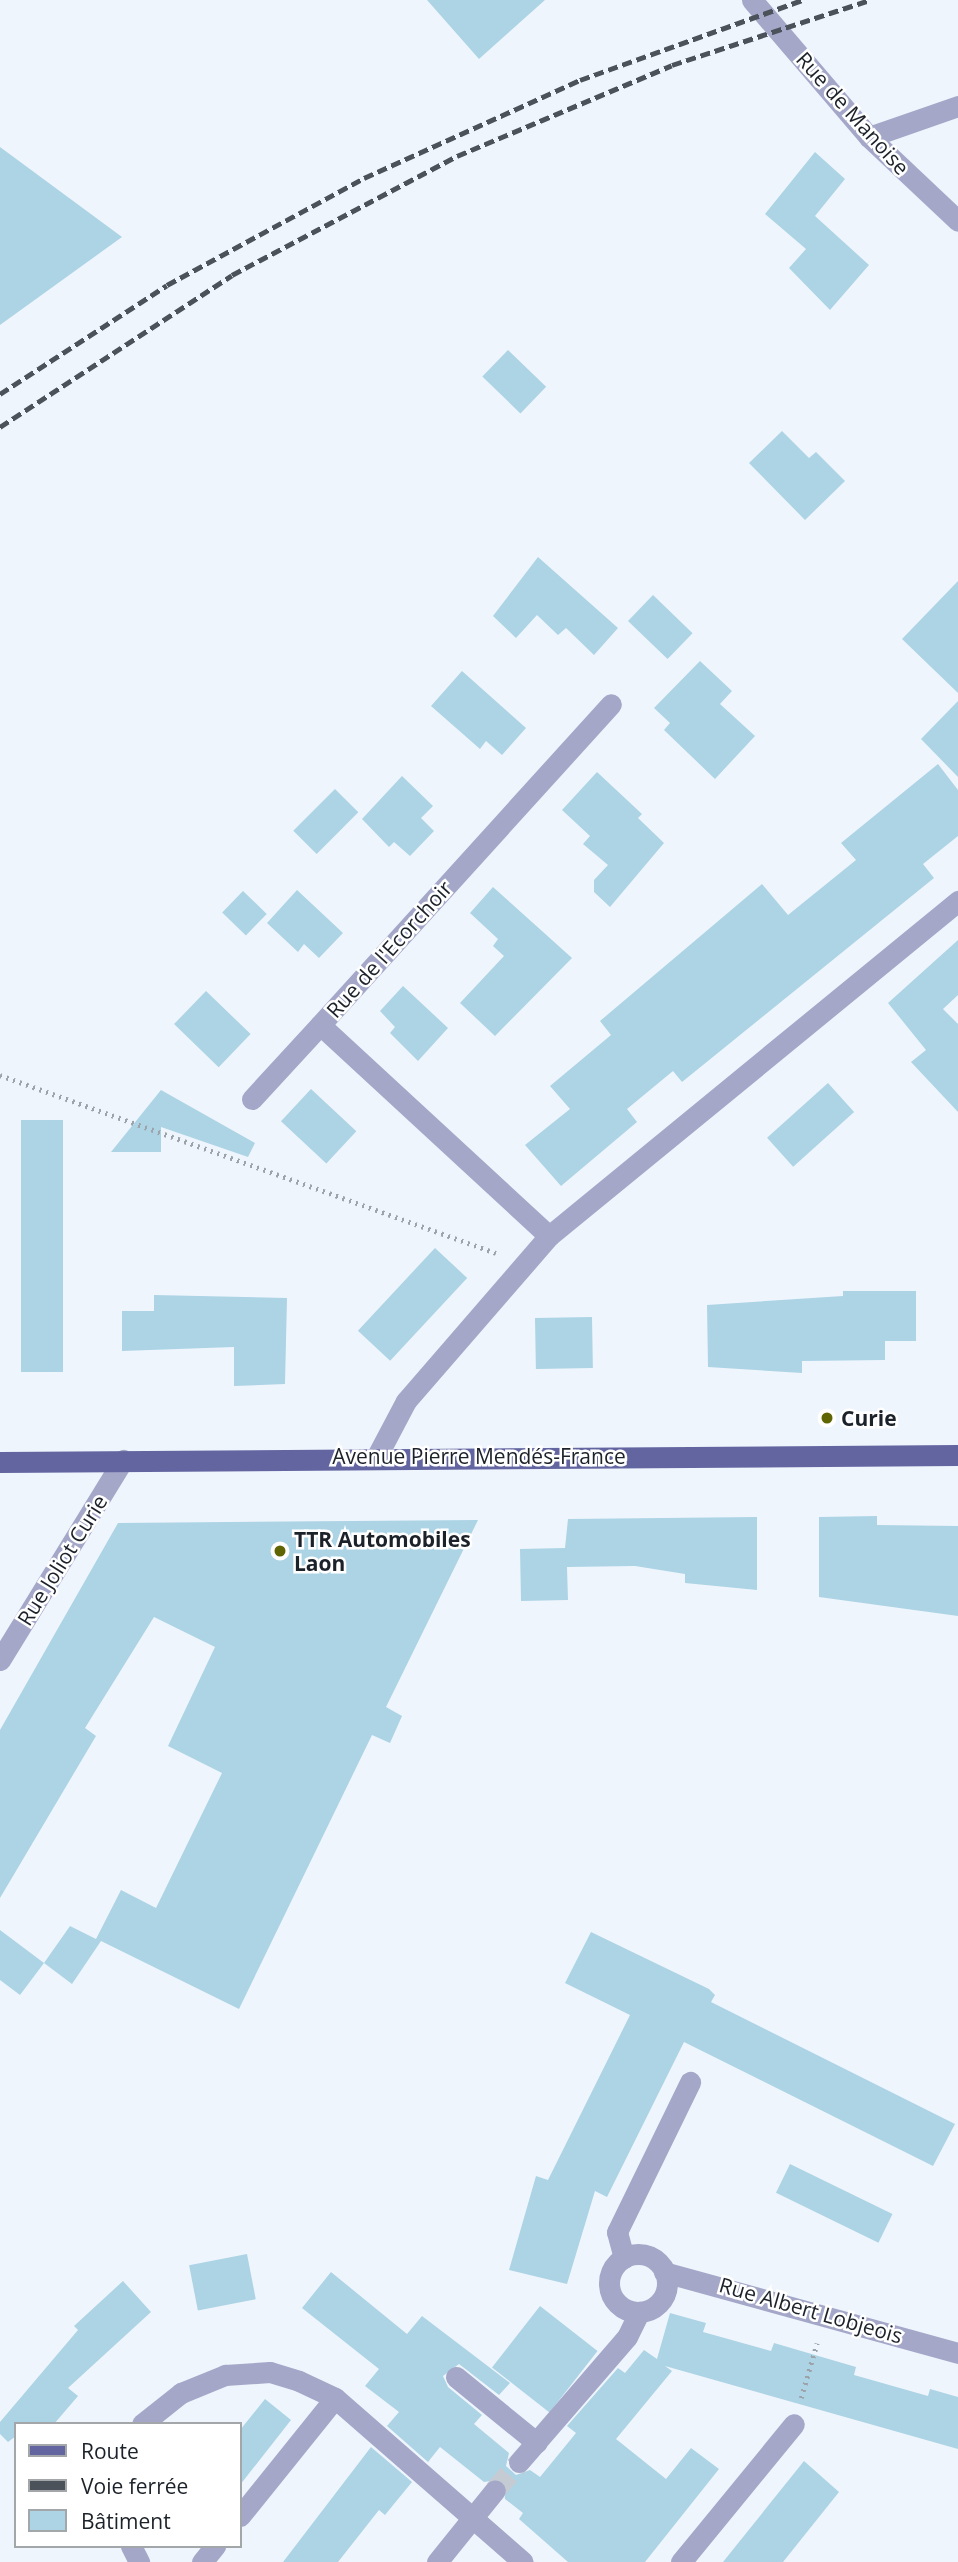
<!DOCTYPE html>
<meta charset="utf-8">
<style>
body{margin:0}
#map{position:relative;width:958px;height:2562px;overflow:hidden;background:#eff5fd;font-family:"Open Sans",sans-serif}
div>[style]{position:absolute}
.building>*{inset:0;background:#acd4e5;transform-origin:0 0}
.minor-tunnel>*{height:21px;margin-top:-10.5px;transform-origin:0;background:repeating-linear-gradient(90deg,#c5cbd3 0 21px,transparent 0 31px)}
.path>*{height:4.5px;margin-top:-2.25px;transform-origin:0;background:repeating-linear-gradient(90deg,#9da3ab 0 2px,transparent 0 7px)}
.minor>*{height:21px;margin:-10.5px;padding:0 10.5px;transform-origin:10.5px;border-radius:10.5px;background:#a4a7c8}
.minor>.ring{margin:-10.5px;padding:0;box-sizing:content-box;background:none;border:21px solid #a4a7c8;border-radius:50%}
.major>*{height:21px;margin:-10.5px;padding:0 10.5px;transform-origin:10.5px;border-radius:10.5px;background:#6365a0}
.rail>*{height:5px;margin-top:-2.5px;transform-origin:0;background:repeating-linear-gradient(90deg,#4c5259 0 10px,transparent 0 15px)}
.dots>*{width:19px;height:19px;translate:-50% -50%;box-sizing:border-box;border:4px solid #fff;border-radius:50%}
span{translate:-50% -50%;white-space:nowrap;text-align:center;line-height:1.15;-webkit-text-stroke:5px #fff;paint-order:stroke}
.street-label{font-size:21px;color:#1c2229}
.poi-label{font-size:21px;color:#1c2229;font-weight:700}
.left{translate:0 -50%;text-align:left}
.legend{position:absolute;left:14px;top:2422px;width:228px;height:126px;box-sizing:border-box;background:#fff;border:2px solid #a4a7a9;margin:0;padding:9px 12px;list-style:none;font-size:21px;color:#1c2229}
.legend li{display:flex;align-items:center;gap:14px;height:35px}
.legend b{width:35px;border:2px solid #a4a7a9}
</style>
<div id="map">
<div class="building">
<i style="clip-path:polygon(427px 0,545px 0,479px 59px)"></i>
<i style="clip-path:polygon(0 147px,122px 237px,0 325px)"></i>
<i style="clip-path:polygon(815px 152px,845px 179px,815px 216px,869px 265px,830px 310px,789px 268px,806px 249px,765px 214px)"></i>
<i style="left:508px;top:350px;width:53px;height:37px;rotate:44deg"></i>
<i style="clip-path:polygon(782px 431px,809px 458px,816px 452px,845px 481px,805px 520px,749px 463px)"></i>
<i style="clip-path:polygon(538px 557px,618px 628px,594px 655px,566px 628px,558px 635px,537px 615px,516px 638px,493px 616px)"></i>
<i style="clip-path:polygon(958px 581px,958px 693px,902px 639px)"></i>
<i style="left:653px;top:595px;width:55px;height:36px;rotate:44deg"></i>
<i style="clip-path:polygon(700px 661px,732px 691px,720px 704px,755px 736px,715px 779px,664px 730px,670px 723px,654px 708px)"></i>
<i style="clip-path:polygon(462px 671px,526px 728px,502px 755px,486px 741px,480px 749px,431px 706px)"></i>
<i style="clip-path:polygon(958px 701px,958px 777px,921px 739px)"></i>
<i style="clip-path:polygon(938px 764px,958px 790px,958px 836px,923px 864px,934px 878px,682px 1082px,673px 1071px,627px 1109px,637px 1122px,561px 1186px,525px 1145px,570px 1109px,550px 1086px,611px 1035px,600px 1021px,762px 884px,788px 915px,856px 860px,841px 843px)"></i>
<i style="clip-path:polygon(597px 772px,642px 814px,638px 818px,664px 843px,610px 907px,594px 892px,594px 880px,608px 865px,583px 844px,590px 836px,562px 810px)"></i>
<i style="clip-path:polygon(402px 776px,433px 806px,421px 818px,434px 831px,410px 856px,394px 842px,389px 847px,362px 819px)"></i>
<i style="left:335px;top:789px;width:33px;height:59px;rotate:45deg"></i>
<i style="clip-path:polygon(493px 887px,572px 958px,495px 1036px,460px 1003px,504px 956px,493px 946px,498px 939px,470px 913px)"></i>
<i style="clip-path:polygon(297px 890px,343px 933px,319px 958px,304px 944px,298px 952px,267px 923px)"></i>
<i style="left:243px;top:891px;width:33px;height:30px;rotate:44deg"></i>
<i style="clip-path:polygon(958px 940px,958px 995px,943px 1009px,958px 1024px,958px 1112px,911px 1062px,926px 1050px,888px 1003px)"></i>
<i style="clip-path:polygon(403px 986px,448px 1028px,418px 1061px,390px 1033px,395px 1027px,380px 1011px)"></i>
<i style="left:206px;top:991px;width:62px;height:46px;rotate:44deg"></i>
<i style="left:828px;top:1083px;width:39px;height:82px;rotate:48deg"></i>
<i style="left:311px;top:1089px;width:62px;height:44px;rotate:43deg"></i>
<i style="clip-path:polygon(161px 1090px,255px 1143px,248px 1157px,161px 1127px,161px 1152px,111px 1152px)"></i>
<i style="left:63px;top:1120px;width:252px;height:42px;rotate:90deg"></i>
<i style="left:435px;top:1248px;width:44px;height:113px;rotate:43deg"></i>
<i style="clip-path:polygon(843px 1291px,916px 1291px,916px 1341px,885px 1341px,885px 1360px,802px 1361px,802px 1373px,708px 1367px,707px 1305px,843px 1296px)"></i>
<i style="clip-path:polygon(154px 1295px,287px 1298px,285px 1384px,234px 1386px,234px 1347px,122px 1351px,122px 1311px,154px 1311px)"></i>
<i style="left:592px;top:1317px;width:51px;height:57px;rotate:89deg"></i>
<i style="clip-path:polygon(877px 1516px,877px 1525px,958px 1526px,958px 1616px,819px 1597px,819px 1517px)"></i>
<i style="clip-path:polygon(757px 1517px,757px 1590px,685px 1583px,685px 1574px,635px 1566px,567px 1567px,568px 1600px,521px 1601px,520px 1549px,565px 1548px,568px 1519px)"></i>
<i style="clip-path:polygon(478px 1520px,386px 1707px,402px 1716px,390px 1743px,372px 1735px,239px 2009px,101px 1941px,72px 1984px,44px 1963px,20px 1995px,0 1980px,0 1930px,44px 1963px,70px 1926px,96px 1939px,121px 1890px,156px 1908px,222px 1773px,168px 1746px,215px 1647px,154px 1617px,85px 1728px,96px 1736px,0 1898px,0 1730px,118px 1523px)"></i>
<i style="clip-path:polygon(591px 1932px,709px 1989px,715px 1995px,711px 2002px,955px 2124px,933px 2166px,684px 2042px,607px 2197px,595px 2191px,567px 2284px,509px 2270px,536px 2176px,548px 2180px,630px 2015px,565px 1983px)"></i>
<i style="left:790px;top:2164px;width:114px;height:32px;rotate:26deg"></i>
<i style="left:247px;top:2254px;width:46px;height:59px;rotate:79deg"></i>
<i style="clip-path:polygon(331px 2272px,407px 2334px,422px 2316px,510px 2383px,499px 2395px,459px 2364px,443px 2376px,448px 2387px,482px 2415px,474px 2424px,509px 2453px,506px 2466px,516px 2475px,530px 2470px,540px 2477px,576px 2433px,567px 2426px,618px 2368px,625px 2373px,644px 2350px,657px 2359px,670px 2313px,706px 2323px,703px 2332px,771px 2351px,774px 2343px,856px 2367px,854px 2375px,928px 2396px,930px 2389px,958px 2397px,958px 2449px,665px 2366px,672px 2371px,616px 2439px,666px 2479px,691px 2448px,719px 2469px,645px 2562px,568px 2562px,519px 2519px,523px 2513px,505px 2499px,503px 2479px,484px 2482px,440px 2447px,428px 2462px,387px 2426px,399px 2412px,365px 2386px,379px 2369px,302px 2308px)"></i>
<i style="clip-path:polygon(123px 2281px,151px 2312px,68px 2388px,78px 2396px,54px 2424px,16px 2424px,16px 2436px,8px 2442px,0 2434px,0 2422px,78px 2330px,74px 2326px)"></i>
<i style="left:540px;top:2306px;width:73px;height:78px;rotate:38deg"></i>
<i style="clip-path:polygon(265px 2399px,291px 2420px,240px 2485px,240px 2430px)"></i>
<i style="clip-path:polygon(371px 2447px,412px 2482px,385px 2515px,379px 2510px,338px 2562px,283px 2562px)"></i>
<i style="clip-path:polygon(804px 2461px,839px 2492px,783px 2562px,723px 2562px)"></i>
</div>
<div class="minor-tunnel">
<i style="left:495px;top:2490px;width:37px;rotate:-49deg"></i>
</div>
<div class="path">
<i style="left:0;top:1075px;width:527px;rotate:19.74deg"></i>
<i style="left:801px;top:2398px;width:57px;rotate:-73.8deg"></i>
</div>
<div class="minor">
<i style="left:752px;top:0;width:180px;rotate:49.5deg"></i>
<i style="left:869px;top:137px;width:122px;rotate:43.3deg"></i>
<i style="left:869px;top:137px;width:94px;rotate:-19.2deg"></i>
<i style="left:252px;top:1099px;width:100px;rotate:-47.4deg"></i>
<i style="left:549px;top:1236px;width:311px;rotate:-137.3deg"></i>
<i style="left:320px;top:1025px;width:433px;rotate:-47.8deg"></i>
<i style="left:377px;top:1456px;width:62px;rotate:-62.2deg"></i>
<i style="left:406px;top:1401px;width:218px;rotate:-49.1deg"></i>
<i style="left:549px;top:1236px;width:529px;rotate:-39.32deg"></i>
<i style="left:0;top:1660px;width:235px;rotate:-58.4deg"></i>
<i class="ring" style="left:609px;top:2254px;width:37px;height:37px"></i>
<i style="left:624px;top:2258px;width:27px;rotate:-105deg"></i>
<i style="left:617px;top:2232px;width:167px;rotate:-64deg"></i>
<i style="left:664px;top:2272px;width:305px;rotate:15.4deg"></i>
<i style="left:456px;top:2377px;width:104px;rotate:39.2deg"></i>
<i style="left:142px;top:2424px;width:50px;rotate:-38.5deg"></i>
<i style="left:181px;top:2393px;width:48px;rotate:-22.2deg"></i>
<i style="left:225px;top:2375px;width:45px;rotate:-3.8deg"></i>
<i style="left:270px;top:2372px;width:30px;rotate:17deg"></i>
<i style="left:299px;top:2381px;width:40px;rotate:25deg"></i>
<i style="left:335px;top:2398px;width:249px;rotate:41.1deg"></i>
<i style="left:519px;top:2462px;width:165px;rotate:-49.2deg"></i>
<i style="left:627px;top:2337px;width:28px;rotate:-64deg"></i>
<i style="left:240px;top:2516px;width:151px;rotate:-51.2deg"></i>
<i style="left:131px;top:2546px;width:18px;rotate:63deg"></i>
<i style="left:202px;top:2562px;width:21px;rotate:-51deg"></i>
<i style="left:437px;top:2562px;width:92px;rotate:-51.1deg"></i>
<i style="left:681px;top:2562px;width:178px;rotate:-50.7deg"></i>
</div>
<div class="major">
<i style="left:0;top:1462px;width:958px;rotate:-0.42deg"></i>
</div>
<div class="rail">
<i style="left:0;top:394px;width:199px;rotate:-33.1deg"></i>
<i style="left:167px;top:285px;width:224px;rotate:-28.5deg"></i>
<i style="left:364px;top:178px;width:237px;rotate:-24.4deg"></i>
<i style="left:580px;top:80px;width:236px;rotate:-19.8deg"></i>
<i style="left:0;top:427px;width:277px;rotate:-33.2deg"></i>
<i style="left:232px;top:275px;width:255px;rotate:-27.9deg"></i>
<i style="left:457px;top:156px;width:233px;rotate:-22.9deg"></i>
<i style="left:672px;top:65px;width:208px;rotate:-18.2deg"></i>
</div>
<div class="dots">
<i style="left:827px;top:1418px;background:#5f6503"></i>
<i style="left:280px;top:1551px;background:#5f6503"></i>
</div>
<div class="street-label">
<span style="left:853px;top:113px;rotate:48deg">Rue de Manoise</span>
<span style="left:389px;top:949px;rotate:-48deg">Rue de l'Ecorchoir</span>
<span style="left:479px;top:1456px">Avenue Pierre Mendés-France</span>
<span style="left:62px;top:1560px;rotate:-58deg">Rue Joliot Curie</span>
<span style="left:811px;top:2310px;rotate:16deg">Rue Albert Lobjeois</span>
</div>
<div class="poi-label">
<span class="left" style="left:841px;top:1418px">Curie</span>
<span class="left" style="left:294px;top:1551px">TTR Automobiles<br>Laon</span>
</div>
<ul class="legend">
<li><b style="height:9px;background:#6365a0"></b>Route</li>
<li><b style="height:9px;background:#4c5259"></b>Voie ferrée</li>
<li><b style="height:19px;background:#acd4e5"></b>Bâtiment</li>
</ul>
</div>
